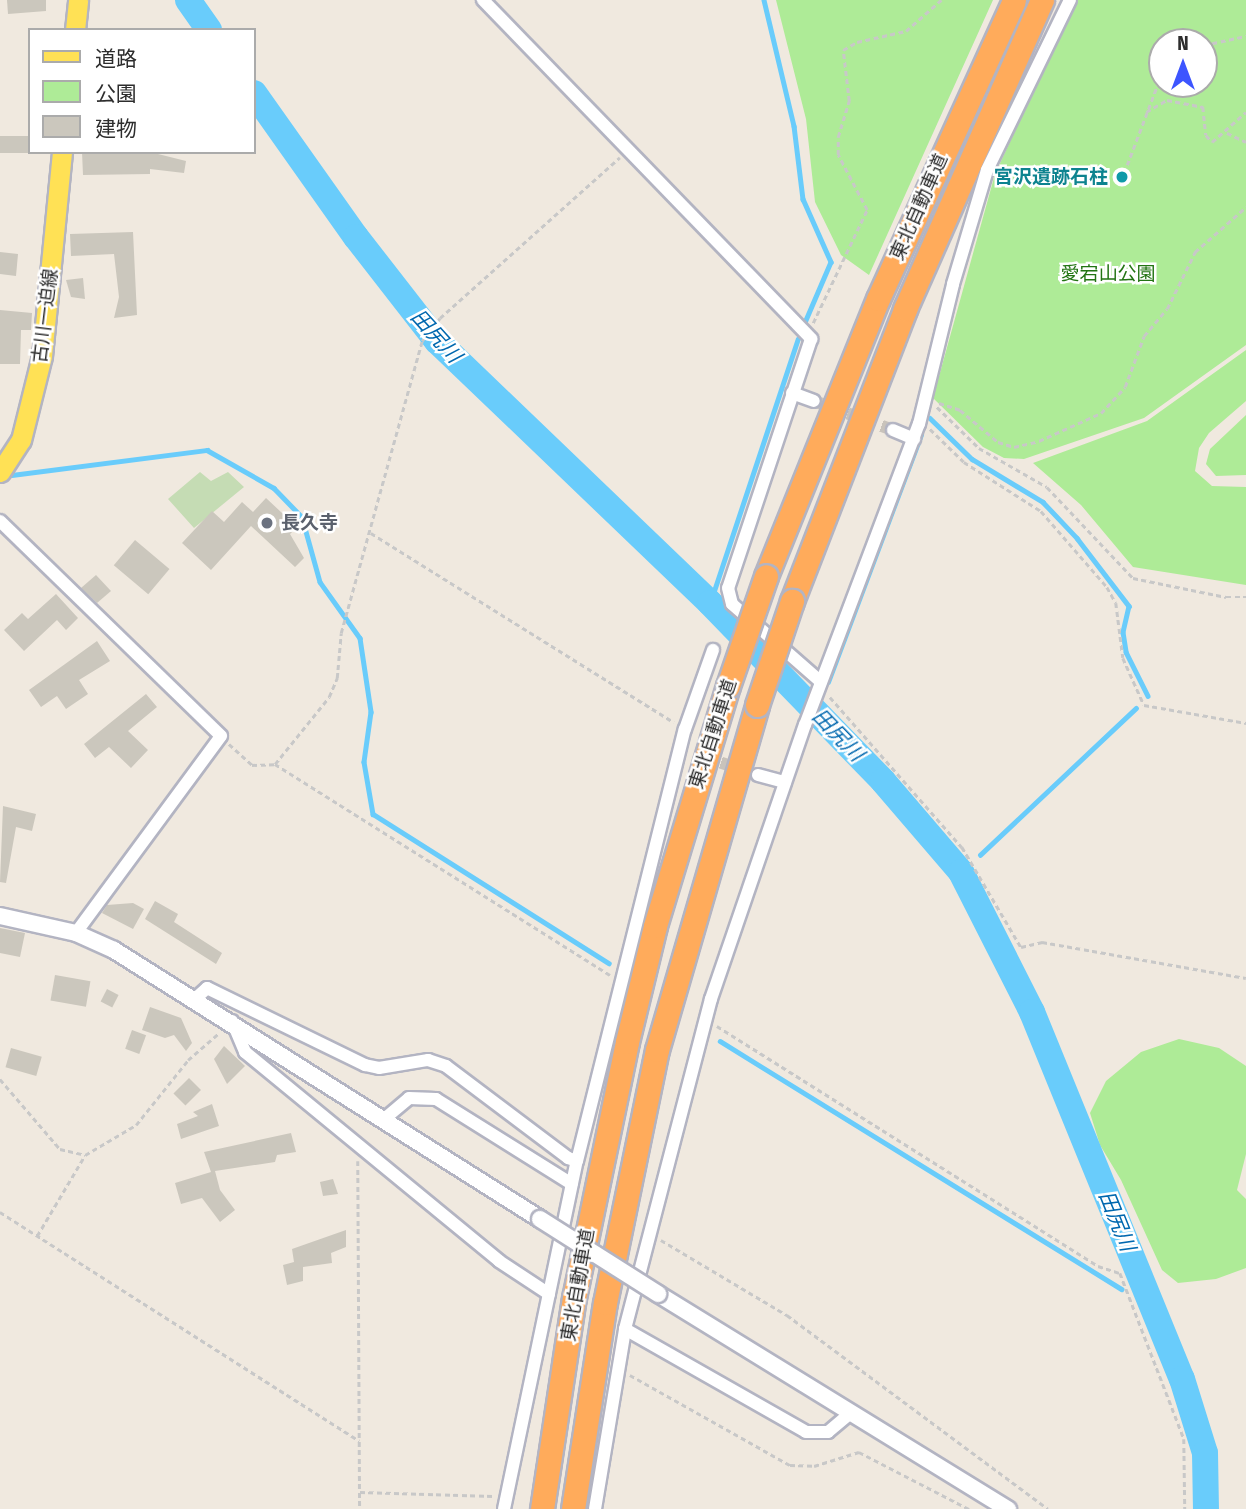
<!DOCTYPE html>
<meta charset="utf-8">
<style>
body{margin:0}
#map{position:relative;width:1246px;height:1509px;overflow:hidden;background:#f0e9df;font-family:"Fira Sans Condensed","Noto Sans JP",sans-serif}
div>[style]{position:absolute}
.green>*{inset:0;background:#aeeb97}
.cemetery>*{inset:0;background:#c5dcb4}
.stream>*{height:4.5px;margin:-2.25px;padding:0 2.25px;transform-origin:2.25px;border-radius:2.25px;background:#69ccfb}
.river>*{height:26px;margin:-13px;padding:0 13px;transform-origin:13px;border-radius:13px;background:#69ccfb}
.building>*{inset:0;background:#cbc7bd;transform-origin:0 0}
.minor-tunnel>*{height:12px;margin-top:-6px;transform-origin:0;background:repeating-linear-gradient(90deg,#c9c3bb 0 12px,transparent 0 18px)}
.path>*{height:2.5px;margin-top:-1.25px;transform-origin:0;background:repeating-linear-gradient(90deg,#c8c8c8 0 5px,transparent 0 8.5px)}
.roads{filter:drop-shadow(2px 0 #b3b4c2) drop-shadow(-2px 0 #b3b4c2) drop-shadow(0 2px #b3b4c2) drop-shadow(0 -2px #b3b4c2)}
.minor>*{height:12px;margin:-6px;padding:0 6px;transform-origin:6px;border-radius:6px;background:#fff}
.tertiary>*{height:16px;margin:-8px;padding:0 8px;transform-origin:8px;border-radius:8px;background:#fff}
.primary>*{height:19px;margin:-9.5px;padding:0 9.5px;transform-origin:9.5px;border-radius:9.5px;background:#ffe155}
.motorway>*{height:23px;margin:-11.5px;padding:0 11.5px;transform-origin:11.5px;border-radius:11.5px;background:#ffab5b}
.bridges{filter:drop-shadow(2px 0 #b3b4c2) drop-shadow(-2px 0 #b3b4c2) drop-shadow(0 2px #b3b4c2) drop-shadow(0 -2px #b3b4c2)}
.tertiary-bridge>*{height:16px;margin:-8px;padding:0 8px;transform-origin:8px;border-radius:8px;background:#fff}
.motorway-bridge>*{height:23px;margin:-11.5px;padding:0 11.5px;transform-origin:11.5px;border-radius:11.5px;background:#ffab5b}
.dots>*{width:19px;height:19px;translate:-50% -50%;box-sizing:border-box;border:4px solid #fff;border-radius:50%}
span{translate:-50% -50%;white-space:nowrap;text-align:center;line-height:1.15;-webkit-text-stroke:5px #fff;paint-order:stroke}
.culture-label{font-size:19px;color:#0d838f;font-weight:700}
.right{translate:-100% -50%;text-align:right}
.street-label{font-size:19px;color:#2d2d2d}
.park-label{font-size:19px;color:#227413}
.worship-label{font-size:19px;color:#5b616d;font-weight:700}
.left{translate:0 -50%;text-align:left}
.water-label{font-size:21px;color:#0068af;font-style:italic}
.legend{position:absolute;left:28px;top:28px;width:228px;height:126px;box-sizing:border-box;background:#fff;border:2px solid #ababab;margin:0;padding:9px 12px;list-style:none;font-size:21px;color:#2d2d2d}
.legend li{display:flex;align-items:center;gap:14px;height:35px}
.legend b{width:35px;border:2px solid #ababab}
.north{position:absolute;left:1148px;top:28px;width:70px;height:70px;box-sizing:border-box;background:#fff;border:2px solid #ababab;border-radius:50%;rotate:0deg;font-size:19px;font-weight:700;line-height:28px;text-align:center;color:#2d2d2d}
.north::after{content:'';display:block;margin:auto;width:24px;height:32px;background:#3d55ff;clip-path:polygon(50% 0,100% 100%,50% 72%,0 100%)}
</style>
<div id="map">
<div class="green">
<i style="clip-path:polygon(776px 0,993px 0,869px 275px,841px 255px,815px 202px,806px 119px)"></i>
<i style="clip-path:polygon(evenodd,1076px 0,1246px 0,1246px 345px,1144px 418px,1024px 459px,1004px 458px,983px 447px,933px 398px,995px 174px,1076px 0,1162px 42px,1204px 42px,1204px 84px,1162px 84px,1162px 42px)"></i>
<i style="clip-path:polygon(1246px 350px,1246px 401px,1209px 433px,1199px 448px,1195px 471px,1212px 486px,1246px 487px,1246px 585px,1133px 567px,1081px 505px,1033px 463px,1147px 421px)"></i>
<i style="clip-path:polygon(1246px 415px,1246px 475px,1216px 476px,1206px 464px,1210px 449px)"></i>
<i style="clip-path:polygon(1179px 1039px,1219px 1048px,1246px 1066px,1246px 1154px,1237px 1190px,1246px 1199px,1246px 1268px,1216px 1279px,1178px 1283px,1162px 1270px,1121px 1180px,1100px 1145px,1090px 1113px,1106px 1081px,1141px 1052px)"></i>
</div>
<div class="cemetery">
<i style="clip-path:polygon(200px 472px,211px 481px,228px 472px,244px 487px,194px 528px,168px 499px)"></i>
</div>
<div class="stream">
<i style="left:764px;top:0;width:130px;rotate:76.6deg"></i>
<i style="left:794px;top:126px;width:74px;rotate:83deg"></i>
<i style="left:803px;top:199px;width:69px;rotate:66deg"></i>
<i style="left:831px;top:262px;width:69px;rotate:113.2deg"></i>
<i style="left:930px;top:418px;width:59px;rotate:44.3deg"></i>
<i style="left:972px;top:459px;width:83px;rotate:31.2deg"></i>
<i style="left:1043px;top:502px;width:50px;rotate:46.6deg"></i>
<i style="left:1077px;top:538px;width:86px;rotate:52.6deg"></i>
<i style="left:1129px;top:606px;width:27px;rotate:103deg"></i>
<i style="left:1123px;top:632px;width:20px;rotate:81deg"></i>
<i style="left:1126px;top:652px;width:49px;rotate:63.4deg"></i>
<i style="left:4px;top:476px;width:205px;rotate:-7.3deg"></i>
<i style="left:207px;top:450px;width:77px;rotate:29.6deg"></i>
<i style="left:274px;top:488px;width:40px;rotate:46deg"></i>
<i style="left:302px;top:517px;width:67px;rotate:74.5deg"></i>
<i style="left:320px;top:582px;width:69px;rotate:54.5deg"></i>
<i style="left:360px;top:638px;width:75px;rotate:81.5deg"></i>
<i style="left:371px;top:712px;width:50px;rotate:98deg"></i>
<i style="left:364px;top:762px;width:53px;rotate:80.2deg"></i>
<i style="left:373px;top:814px;width:279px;rotate:32.3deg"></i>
<i style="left:710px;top:603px;width:278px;rotate:-71.6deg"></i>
<i style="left:828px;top:682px;width:264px;rotate:-69.4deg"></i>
<i style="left:980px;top:855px;width:214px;rotate:-43.3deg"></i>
<i style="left:961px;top:872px;width:4px;rotate:-34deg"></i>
<i style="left:720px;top:1041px;width:472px;rotate:31.7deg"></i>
<i style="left:1132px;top:1285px;width:9px;rotate:-21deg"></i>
</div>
<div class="river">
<i style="left:188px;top:0;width:37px;rotate:55deg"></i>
<i style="left:254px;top:93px;width:176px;rotate:54.7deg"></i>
<i style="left:356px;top:237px;width:132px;rotate:52.1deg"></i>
<i style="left:437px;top:341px;width:378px;rotate:43.8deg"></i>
<i style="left:710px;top:603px;width:248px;rotate:45.8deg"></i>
<i style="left:883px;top:781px;width:120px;rotate:49.4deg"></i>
<i style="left:961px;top:872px;width:157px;rotate:63.1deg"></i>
<i style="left:1032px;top:1012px;width:396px;rotate:67.8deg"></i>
<i style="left:1182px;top:1379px;width:77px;rotate:72.7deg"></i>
<i style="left:1205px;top:1453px;width:56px;rotate:89deg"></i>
</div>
<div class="building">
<i style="clip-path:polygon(7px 0,46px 0,46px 11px,8px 14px)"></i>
<i style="left:0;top:136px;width:30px;height:17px"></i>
<i style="clip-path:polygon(82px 152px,150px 152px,186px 161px,184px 173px,150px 169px,150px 174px,83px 175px)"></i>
<i style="clip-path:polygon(133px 232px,137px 315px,114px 318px,119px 297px,114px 254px,71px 256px,70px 234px)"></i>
<i style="clip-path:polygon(0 252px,18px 254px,16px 276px,0 274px)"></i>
<i style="clip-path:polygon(83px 278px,85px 299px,71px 297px,66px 280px)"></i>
<i style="clip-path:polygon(0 310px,32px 313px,31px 330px,21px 330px,20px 364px,0 364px)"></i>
<i style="clip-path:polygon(266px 498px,297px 527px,290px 534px,304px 558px,295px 567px,251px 526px,211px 570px,182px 543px,212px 511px,224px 522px,242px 502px,253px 512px)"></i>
<i style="left:135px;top:540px;width:45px;height:33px;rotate:40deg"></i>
<i style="clip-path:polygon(96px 575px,111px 591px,97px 603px,81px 588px)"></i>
<i style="clip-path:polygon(56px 594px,78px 618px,66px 630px,57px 620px,24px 651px,4px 630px,22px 613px,28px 619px)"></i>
<i style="clip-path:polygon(97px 641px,110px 661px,79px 680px,88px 694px,66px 709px,57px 696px,41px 707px,29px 690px)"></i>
<i style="clip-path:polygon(146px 694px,157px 707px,128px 731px,148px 750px,131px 768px,109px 747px,95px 758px,84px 744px)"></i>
<i style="clip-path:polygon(3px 806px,36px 814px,32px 831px,16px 827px,6px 883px,0 882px)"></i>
<i style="clip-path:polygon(155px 901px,178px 914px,174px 922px,222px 953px,216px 964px,145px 919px)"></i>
<i style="clip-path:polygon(133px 903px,144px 909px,133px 929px,102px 913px,107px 905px)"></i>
<i style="clip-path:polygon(0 928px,25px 933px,20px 957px,0 953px)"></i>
<i style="left:55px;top:975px;width:36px;height:26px;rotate:10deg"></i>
<i style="left:107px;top:989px;width:13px;height:14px;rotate:27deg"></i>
<i style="clip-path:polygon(150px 1007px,181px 1018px,192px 1043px,186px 1051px,174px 1035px,165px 1038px,142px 1030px)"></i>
<i style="left:132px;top:1030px;width:15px;height:20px;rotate:20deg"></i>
<i style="clip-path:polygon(224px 1046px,245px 1066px,227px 1084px,214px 1059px)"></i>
<i style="left:11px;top:1048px;width:32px;height:20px;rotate:16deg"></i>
<i style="left:189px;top:1078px;width:17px;height:22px;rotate:45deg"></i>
<i style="clip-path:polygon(212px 1104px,219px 1126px,181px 1139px,177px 1124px,198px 1116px,193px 1112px)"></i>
<i style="clip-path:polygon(291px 1133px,296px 1152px,277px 1155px,275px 1162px,215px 1171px,220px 1190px,235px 1210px,220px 1222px,202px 1198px,181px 1204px,175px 1183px,211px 1172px,204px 1152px)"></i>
<i style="clip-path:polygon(333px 1179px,338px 1194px,323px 1196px,320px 1182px)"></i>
<i style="clip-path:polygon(346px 1230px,346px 1247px,331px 1253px,332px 1263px,303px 1267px,303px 1281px,287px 1285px,283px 1265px,294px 1262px,292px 1249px)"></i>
</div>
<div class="minor-tunnel">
<i style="left:814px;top:401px;width:84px;rotate:20.2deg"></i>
<i style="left:704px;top:757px;width:57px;rotate:18.4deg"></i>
</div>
<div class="path">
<i style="left:1204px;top:45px;width:43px;rotate:-12.1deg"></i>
<i style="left:1146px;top:112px;width:24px;rotate:-30deg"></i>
<i style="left:1167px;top:100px;width:37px;rotate:11deg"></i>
<i style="left:1203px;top:107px;width:28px;rotate:84deg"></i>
<i style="left:1206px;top:135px;width:9px;rotate:49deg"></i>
<i style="left:1212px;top:142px;width:45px;rotate:-41.4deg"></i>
<i style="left:1227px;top:133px;width:21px;rotate:25deg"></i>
<i style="left:1124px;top:173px;width:107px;rotate:-69.2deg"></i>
<i style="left:813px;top:323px;width:125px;rotate:-64.5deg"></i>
<i style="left:867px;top:210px;width:62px;rotate:-117.8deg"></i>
<i style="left:838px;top:155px;width:18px;rotate:-90deg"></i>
<i style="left:838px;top:137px;width:38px;rotate:-73deg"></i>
<i style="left:849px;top:101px;width:51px;rotate:-96.7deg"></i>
<i style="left:843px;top:50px;width:16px;rotate:-30deg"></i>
<i style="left:857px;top:42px;width:50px;rotate:-12.7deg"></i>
<i style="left:906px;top:31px;width:47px;rotate:-41.5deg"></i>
<i style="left:939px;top:403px;width:22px;rotate:18deg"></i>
<i style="left:960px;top:410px;width:50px;rotate:40.1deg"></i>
<i style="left:998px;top:442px;width:17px;rotate:17deg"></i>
<i style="left:1014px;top:447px;width:26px;rotate:-13deg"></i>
<i style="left:1039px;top:441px;width:68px;rotate:-24.3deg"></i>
<i style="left:1101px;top:413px;width:35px;rotate:-47deg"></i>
<i style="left:1125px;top:387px;width:54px;rotate:-69.6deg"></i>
<i style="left:1144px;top:336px;width:35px;rotate:-50deg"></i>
<i style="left:1167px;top:309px;width:64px;rotate:-63.8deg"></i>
<i style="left:1195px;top:252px;width:68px;rotate:-41.4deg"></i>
<i style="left:937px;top:407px;width:59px;rotate:44.3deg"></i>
<i style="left:979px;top:448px;width:78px;rotate:29.8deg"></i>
<i style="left:1047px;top:487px;width:125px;rotate:46.6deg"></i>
<i style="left:1133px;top:578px;width:95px;rotate:11.5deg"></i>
<i style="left:1226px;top:597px;width:20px"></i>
<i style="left:930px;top:429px;width:47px;rotate:44.1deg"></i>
<i style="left:964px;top:462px;width:91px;rotate:32.5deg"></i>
<i style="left:1041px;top:511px;width:101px;rotate:49deg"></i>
<i style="left:1107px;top:587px;width:18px;rotate:61deg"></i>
<i style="left:1116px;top:603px;width:55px;rotate:82.7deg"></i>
<i style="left:1123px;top:658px;width:51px;rotate:65.9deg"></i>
<i style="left:1144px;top:705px;width:104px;rotate:10deg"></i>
<i style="left:371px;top:533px;width:357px;rotate:32deg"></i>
<i style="left:830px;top:697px;width:200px;rotate:48.7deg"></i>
<i style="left:962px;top:847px;width:116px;rotate:59.5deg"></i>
<i style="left:1021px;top:947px;width:22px;rotate:-13deg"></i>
<i style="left:1042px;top:942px;width:207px;rotate:10deg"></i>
<i style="left:229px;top:744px;width:31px;rotate:42deg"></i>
<i style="left:252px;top:765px;width:23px;rotate:-2deg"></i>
<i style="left:275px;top:764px;width:86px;rotate:-51.1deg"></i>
<i style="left:329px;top:697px;width:21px;rotate:-67deg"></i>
<i style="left:337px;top:678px;width:45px;rotate:-84.9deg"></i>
<i style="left:341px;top:633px;width:303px;rotate:-74.5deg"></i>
<i style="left:422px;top:341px;width:29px;rotate:-52deg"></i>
<i style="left:440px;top:318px;width:241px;rotate:-41.8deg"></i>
<i style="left:275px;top:764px;width:396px;rotate:32.2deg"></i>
<i style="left:717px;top:1026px;width:450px;rotate:32.2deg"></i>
<i style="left:1098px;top:1266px;width:23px;rotate:18deg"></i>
<i style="left:1120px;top:1273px;width:178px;rotate:68.9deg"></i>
<i style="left:1184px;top:1439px;width:70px;rotate:89.2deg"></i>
<i style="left:0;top:1079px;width:92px;rotate:49.4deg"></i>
<i style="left:60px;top:1149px;width:26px;rotate:13deg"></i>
<i style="left:85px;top:1155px;width:59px;rotate:-30.5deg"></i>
<i style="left:136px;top:1125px;width:83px;rotate:-51.3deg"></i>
<i style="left:188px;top:1060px;width:40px;rotate:-41deg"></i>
<i style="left:358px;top:1161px;width:348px;rotate:89.7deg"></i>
<i style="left:0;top:1212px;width:426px;rotate:32.5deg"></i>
<i style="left:37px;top:1236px;width:94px;rotate:-59.3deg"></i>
<i style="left:661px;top:1240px;width:147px;rotate:30.8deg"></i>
<i style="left:787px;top:1315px;width:325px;rotate:36.6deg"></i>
<i style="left:630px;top:1375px;width:184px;rotate:29.4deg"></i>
<i style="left:790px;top:1465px;width:24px;rotate:2deg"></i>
<i style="left:814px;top:1466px;width:47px;rotate:-17.3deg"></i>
<i style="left:859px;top:1452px;width:124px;rotate:27.4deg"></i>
<i style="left:360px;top:1492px;width:133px;rotate:1.7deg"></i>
</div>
<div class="roads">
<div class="minor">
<i style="left:483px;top:0;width:472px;rotate:45.9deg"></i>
<i style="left:811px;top:339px;width:262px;rotate:108.4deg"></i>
<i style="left:728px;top:588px;width:16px;rotate:76deg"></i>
<i style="left:732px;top:604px;width:118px;rotate:41.2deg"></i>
<i style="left:792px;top:393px;width:23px;rotate:20deg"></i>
<i style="left:893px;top:430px;width:23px;rotate:23deg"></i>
<i style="left:0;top:521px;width:308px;rotate:44.2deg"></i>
<i style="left:221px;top:736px;width:245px;rotate:126.4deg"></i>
<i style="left:758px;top:775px;width:28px;rotate:15deg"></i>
<i style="left:196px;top:998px;width:15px;rotate:-42deg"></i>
<i style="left:207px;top:988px;width:176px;rotate:26deg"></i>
<i style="left:365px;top:1065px;width:14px;rotate:12deg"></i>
<i style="left:379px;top:1068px;width:50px;rotate:-9.3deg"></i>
<i style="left:428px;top:1060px;width:19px;rotate:18deg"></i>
<i style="left:446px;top:1066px;width:153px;rotate:37deg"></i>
<i style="left:568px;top:1158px;width:9px;rotate:18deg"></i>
<i style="left:232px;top:1021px;width:34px;rotate:67deg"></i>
<i style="left:245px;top:1052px;width:329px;rotate:39.4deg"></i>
<i style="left:499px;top:1261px;width:60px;rotate:33.4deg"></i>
<i style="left:383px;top:1120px;width:34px;rotate:-40deg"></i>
<i style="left:409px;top:1098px;width:27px;rotate:2deg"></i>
<i style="left:436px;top:1099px;width:160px;rotate:32deg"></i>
<i style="left:625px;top:1329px;width:208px;rotate:29.6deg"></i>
<i style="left:806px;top:1432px;width:22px"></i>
<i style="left:828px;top:1432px;width:30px;rotate:-40deg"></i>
<i style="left:504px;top:1509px;width:356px;rotate:-78.2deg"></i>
<i style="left:577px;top:1161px;width:445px;rotate:-76deg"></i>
<i style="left:685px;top:729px;width:84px;rotate:-70.5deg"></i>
<i style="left:595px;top:1509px;width:182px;rotate:-80.5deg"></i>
<i style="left:625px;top:1329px;width:341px;rotate:-75.4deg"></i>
<i style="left:711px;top:999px;width:290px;rotate:-71.1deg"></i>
<i style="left:805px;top:725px;width:322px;rotate:-69.3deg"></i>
<i style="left:919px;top:424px;width:144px;rotate:-76.3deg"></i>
<i style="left:953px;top:284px;width:119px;rotate:-73.4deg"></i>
<i style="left:987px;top:170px;width:189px;rotate:-64deg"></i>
</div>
<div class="tertiary">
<i style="left:0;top:916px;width:78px;rotate:12.6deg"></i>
<i style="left:76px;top:933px;width:42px;rotate:24.1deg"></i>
<i style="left:114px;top:950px;width:504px;rotate:32.27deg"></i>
<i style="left:658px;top:1294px;width:411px;rotate:31.6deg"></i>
</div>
<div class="primary">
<i style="left:75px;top:30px;width:30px;rotate:-84deg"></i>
<i style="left:0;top:472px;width:38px;rotate:-57deg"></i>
<i style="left:21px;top:440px;width:87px;rotate:-76deg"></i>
<i style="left:42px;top:356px;width:205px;rotate:-84.4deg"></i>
</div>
<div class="motorway">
<i style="left:766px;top:576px;width:299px;rotate:-68deg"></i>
<i style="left:878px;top:299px;width:328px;rotate:-65.5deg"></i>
<i style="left:792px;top:601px;width:313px;rotate:-68.8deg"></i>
<i style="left:905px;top:309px;width:338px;rotate:-66.1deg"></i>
<i style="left:542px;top:1509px;width:213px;rotate:-81.4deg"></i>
<i style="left:574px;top:1298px;width:261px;rotate:-78.3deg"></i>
<i style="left:627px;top:1042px;width:119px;rotate:-76.4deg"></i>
<i style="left:655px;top:926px;width:251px;rotate:-73.1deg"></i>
<i style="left:573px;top:1509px;width:208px;rotate:-81.2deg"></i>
<i style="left:605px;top:1303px;width:258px;rotate:-78.4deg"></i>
<i style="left:657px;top:1050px;width:359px;rotate:-73.8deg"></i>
</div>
</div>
<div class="bridges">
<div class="tertiary-bridge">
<i style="left:540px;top:1219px;width:140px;rotate:32.4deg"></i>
</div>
<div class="motorway-bridge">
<i style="left:728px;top:686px;width:116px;rotate:-70.9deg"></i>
<i style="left:757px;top:705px;width:110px;rotate:-71.4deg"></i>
</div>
</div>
<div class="dots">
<i style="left:1122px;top:177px;background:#0f9aa8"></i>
<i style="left:267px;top:523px;background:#6b7280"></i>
</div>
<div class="culture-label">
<span class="right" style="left:1108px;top:177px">宮沢遺跡石柱</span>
</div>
<div class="street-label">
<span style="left:919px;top:207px;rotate:-66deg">東北自動車道</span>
<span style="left:45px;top:316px;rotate:-83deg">古川一迫線</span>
<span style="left:713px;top:734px;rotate:-72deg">東北自動車道</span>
<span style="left:578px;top:1285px;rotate:-80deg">東北自動車道</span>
</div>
<div class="park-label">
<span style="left:1108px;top:274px">愛宕山公園</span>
</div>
<div class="worship-label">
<span class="left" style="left:281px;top:523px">長久寺</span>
</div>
<div class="water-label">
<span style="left:436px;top:336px;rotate:48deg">田尻川</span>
<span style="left:838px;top:735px;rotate:46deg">田尻川</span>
<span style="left:1117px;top:1221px;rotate:68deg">田尻川</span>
</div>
<ul class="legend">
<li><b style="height:9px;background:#ffe155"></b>道路</li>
<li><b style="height:19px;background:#aeeb97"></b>公園</li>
<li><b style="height:19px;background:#cbc7bd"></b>建物</li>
</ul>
<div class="north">N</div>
</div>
